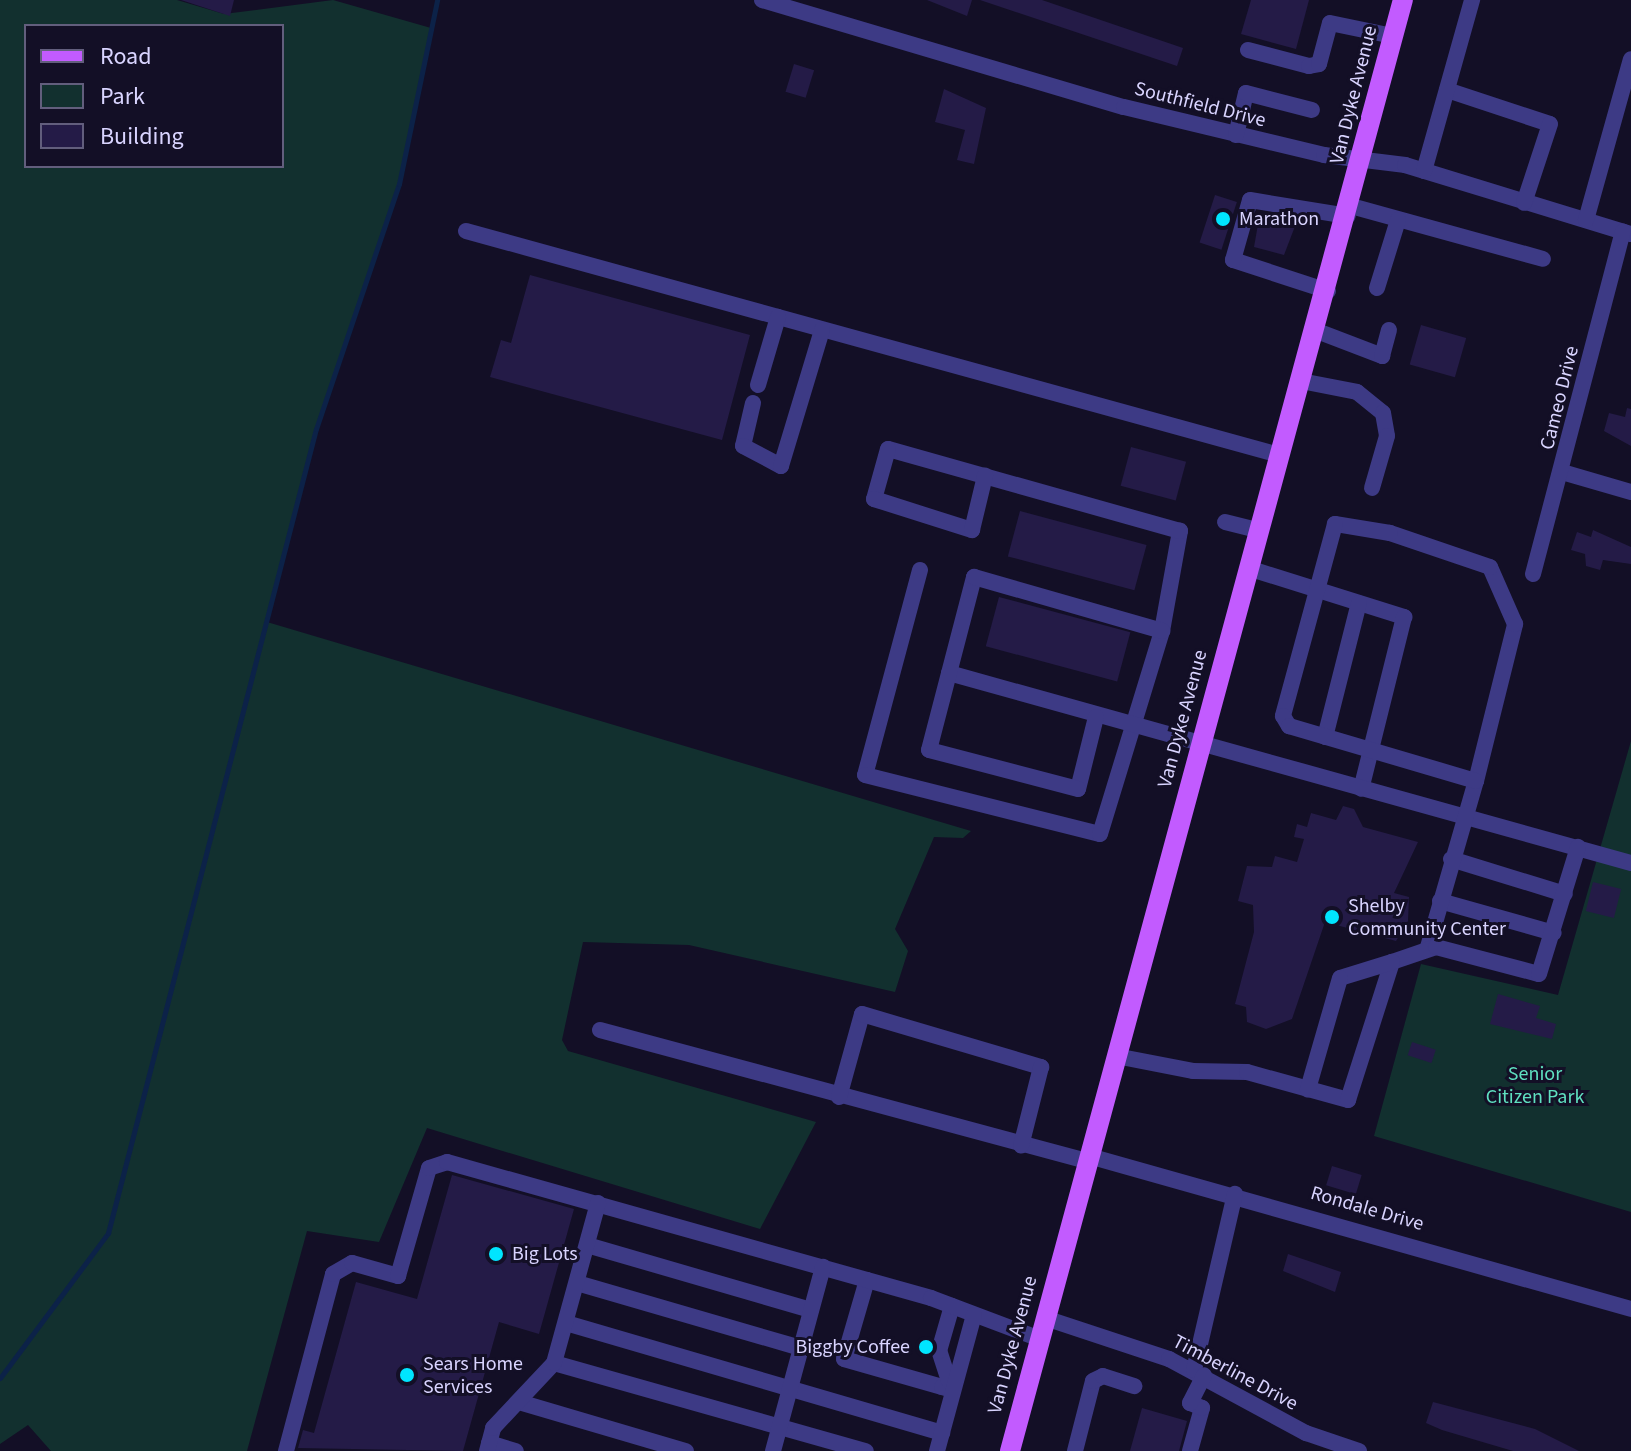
<!DOCTYPE html>
<style>
body{margin:0}
#map{position:relative;width:1631px;height:1451px;overflow:hidden;background:#130f26;font-family:"Source Sans 3",sans-serif}
div>[style]{position:absolute}
.green>*{inset:0;background:#12302f}
.stream>*{height:5px;margin:-2.5px;padding:0 2.5px;transform-origin:2.5px;border-radius:2.5px;background:#0c2248}
.building>*{inset:0;background:#241b47;transform-origin:0 0}
.minor>*{height:16px;margin:-8px;padding:0 8px;transform-origin:8px;border-radius:8px;background:#3d3a85}
.major>*{height:20px;margin:-10px;padding:0 10px;transform-origin:10px;border-radius:10px;background:#c25bff}
.dots>*{width:22px;height:22px;translate:-50% -50%;box-sizing:border-box;border:4px solid #130f26;border-radius:50%}
span{translate:-50% -50%;white-space:nowrap;text-align:center;line-height:1.15;-webkit-text-stroke:6px #130f26;paint-order:stroke}
.street-label{font-size:20px;color:#d9d4ff}
.poi-label{font-size:20px;color:#d9d4ff}
.left{translate:0 -50%;text-align:left}
.right{translate:-100% -50%;text-align:right}
.park-label{font-size:20px;color:#5fe0c0}
.legend{position:absolute;left:24px;top:24px;width:260px;height:144px;box-sizing:border-box;background:#130f26;border:2px solid #625e7d;margin:0;padding:10px 14px;list-style:none;font-size:24px;color:#d9d4ff}
.legend li{display:flex;align-items:center;gap:16px;height:40px}
.legend b{width:40px;border:2px solid #625e7d}
</style>
<div id="map">
<div class="green">
<i style="clip-path:polygon(evenodd,0 0,177px 0,224px 14px,333px 0,431px 28px,399px 184px,316px 429px,267px 622px,971px 831px,963px 838px,934px 837px,895px 929px,908px 951px,895px 992px,689px 945px,583px 942px,562px 1040px,568px 1051px,816px 1122px,760px 1229px,427px 1128px,379px 1242px,307px 1231px,247px 1451px,51px 1451px,28px 1425px,0 1444px,0 0,26px 26px,282px 26px,282px 166px,26px 166px,26px 26px)"></i>
<i style="clip-path:polygon(1631px 741px,1631px 1212px,1374px 1136px,1421px 964px,1558px 995px)"></i>
</div>
<div class="stream">
<i style="left:0;top:1378px;width:181px;rotate:-53.3deg"></i>
<i style="left:108px;top:1233px;width:830px;rotate:-75.5deg"></i>
<i style="left:316px;top:429px;width:259px;rotate:-71.3deg"></i>
<i style="left:399px;top:184px;width:188px;rotate:-78.3deg"></i>
</div>
<div class="building">
<i style="clip-path:polygon(181px 0,234px 0,230px 16px)"></i>
<i style="clip-path:polygon(927px 0,972px 0,967px 16px)"></i>
<i style="clip-path:polygon(980px 0,1042px 0,1183px 48px,1177px 66px)"></i>
<i style="clip-path:polygon(1251px 0,1309px 0,1296px 49px,1241px 34px)"></i>
<i style="left:794px;top:64px;width:21px;height:29px;rotate:17deg"></i>
<i style="clip-path:polygon(944px 89px,986px 108px,974px 164px,957px 160px,965px 130px,935px 122px)"></i>
<i style="left:1215px;top:195px;width:23px;height:50px;rotate:18deg"></i>
<i style="clip-path:polygon(1260px 213px,1297px 221px,1284px 255px,1254px 247px)"></i>
<i style="clip-path:polygon(530px 275px,750px 335px,722px 440px,490px 377px,501px 340px,511px 343px)"></i>
<i style="left:1421px;top:325px;width:47px;height:41px;rotate:16deg"></i>
<i style="clip-path:polygon(1627px 408px,1631px 409px,1631px 446px,1604px 431px,1609px 413px,1625px 417px)"></i>
<i style="left:1131px;top:447px;width:57px;height:40px;rotate:15deg"></i>
<i style="left:1020px;top:511px;width:131px;height:47px;rotate:15deg"></i>
<i style="clip-path:polygon(1593px 530px,1631px 547px,1631px 564px,1603px 560px,1600px 570px,1586px 566px,1585px 554px,1571px 550px,1577px 532px,1591px 537px)"></i>
<i style="left:999px;top:597px;width:136px;height:51px;rotate:15deg"></i>
<i style="clip-path:polygon(1343px 806px,1354px 809px,1363px 827px,1418px 842px,1394px 893px,1409px 897px,1408px 921px,1396px 941px,1325px 922px,1292px 1019px,1266px 1029px,1247px 1022px,1246px 1007px,1235px 1004px,1254px 932px,1253px 905px,1238px 901px,1247px 866px,1272px 867px,1275px 856px,1297px 862px,1304px 839px,1294px 837px,1297px 824px,1307px 827px,1311px 813px,1336px 820px)"></i>
<i style="left:1593px;top:882px;width:29px;height:30px;rotate:14deg"></i>
<i style="clip-path:polygon(1498px 994px,1540px 1006px,1536px 1018px,1556px 1024px,1552px 1039px,1490px 1024px)"></i>
<i style="left:1412px;top:1042px;width:25px;height:14px;rotate:18deg"></i>
<i style="left:1332px;top:1166px;width:31px;height:20px;rotate:17deg"></i>
<i style="clip-path:polygon(452px 1175px,574px 1209px,539px 1334px,499px 1322px,463px 1451px,298px 1448px,303px 1430px,314px 1433px,356px 1282px,417px 1299px)"></i>
<i style="clip-path:polygon(1288px 1254px,1341px 1272px,1335px 1292px,1283px 1271px)"></i>
<i style="clip-path:polygon(1433px 1402px,1535px 1429px,1579px 1451px,1513px 1451px,1442px 1430px,1426px 1423px)"></i>
<i style="clip-path:polygon(1142px 1408px,1187px 1421px,1179px 1451px,1130px 1451px)"></i>
</div>
<div class="minor">
<i style="left:762px;top:0;width:377px;rotate:16.5deg"></i>
<i style="left:1124px;top:107px;width:206px;rotate:13.5deg"></i>
<i style="left:1324px;top:155px;width:82px;rotate:7deg"></i>
<i style="left:1405px;top:165px;width:236px;rotate:17deg"></i>
<i style="left:1248px;top:50px;width:63px;rotate:14.7deg"></i>
<i style="left:1309px;top:66px;width:10px;rotate:-11deg"></i>
<i style="left:1319px;top:64px;width:42px;rotate:-75deg"></i>
<i style="left:1330px;top:23px;width:64px;rotate:11.7deg"></i>
<i style="left:1447px;top:90px;width:108px;rotate:18.3deg"></i>
<i style="left:1550px;top:124px;width:83px;rotate:108.2deg"></i>
<i style="left:1236px;top:135px;width:43px;rotate:-76.6deg"></i>
<i style="left:1246px;top:93px;width:68px;rotate:14.4deg"></i>
<i style="left:1424px;top:171px;width:178px;rotate:-74.3deg"></i>
<i style="left:1351px;top:206px;width:199px;rotate:15.4deg"></i>
<i style="left:1586px;top:220px;width:167px;rotate:-74.4deg"></i>
<i style="left:466px;top:231px;width:843px;rotate:15.4deg"></i>
<i style="left:1377px;top:288px;width:71px;rotate:-72.8deg"></i>
<i style="left:1328px;top:291px;width:100px;rotate:-161.9deg"></i>
<i style="left:1233px;top:260px;width:62px;rotate:-74.2deg"></i>
<i style="left:1250px;top:200px;width:99px;rotate:9.3deg"></i>
<i style="left:1317px;top:331px;width:70px;rotate:21deg"></i>
<i style="left:1382px;top:356px;width:27px;rotate:-75deg"></i>
<i style="left:1301px;top:381px;width:57px;rotate:11.1deg"></i>
<i style="left:1357px;top:392px;width:33px;rotate:39deg"></i>
<i style="left:1383px;top:413px;width:23px;rotate:80deg"></i>
<i style="left:1387px;top:436px;width:54px;rotate:106.1deg"></i>
<i style="left:758px;top:385px;width:71px;rotate:-73.6deg"></i>
<i style="left:753px;top:403px;width:44px;rotate:103.1deg"></i>
<i style="left:743px;top:446px;width:43px;rotate:27.8deg"></i>
<i style="left:781px;top:466px;width:142px;rotate:-73.2deg"></i>
<i style="left:1562px;top:472px;width:72px;rotate:16.2deg"></i>
<i style="left:1225px;top:522px;width:34px;rotate:14deg"></i>
<i style="left:1248px;top:568px;width:164px;rotate:17.4deg"></i>
<i style="left:1404px;top:617px;width:177px;rotate:104deg"></i>
<i style="left:920px;top:570px;width:212px;rotate:105deg"></i>
<i style="left:865px;top:775px;width:242px;rotate:14.1deg"></i>
<i style="left:1100px;top:834px;width:212px;rotate:-73deg"></i>
<i style="left:1162px;top:631px;width:102px;rotate:-79.8deg"></i>
<i style="left:1180px;top:531px;width:303px;rotate:-164.3deg"></i>
<i style="left:888px;top:449px;width:52px;rotate:105.6deg"></i>
<i style="left:874px;top:499px;width:103px;rotate:17.6deg"></i>
<i style="left:972px;top:530px;width:56px;rotate:-76.5deg"></i>
<i style="left:1533px;top:574px;width:354px;rotate:-75.3deg"></i>
<i style="left:949px;top:673px;width:708px;rotate:15.57deg"></i>
<i style="left:1096px;top:717px;width:74px;rotate:104deg"></i>
<i style="left:1078px;top:789px;width:154px;rotate:-165.3deg"></i>
<i style="left:929px;top:750px;width:179px;rotate:-75.4deg"></i>
<i style="left:974px;top:577px;width:196px;rotate:16deg"></i>
<i style="left:1325px;top:737px;width:138px;rotate:-75.8deg"></i>
<i style="left:1451px;top:859px;width:119px;rotate:17.1deg"></i>
<i style="left:1440px;top:901px;width:118px;rotate:15.7deg"></i>
<i style="left:1428px;top:947px;width:173px;rotate:-73.9deg"></i>
<i style="left:1476px;top:781px;width:162px;rotate:-76deg"></i>
<i style="left:1515px;top:624px;width:62px;rotate:-113.7deg"></i>
<i style="left:1490px;top:567px;width:106px;rotate:-161.2deg"></i>
<i style="left:1390px;top:533px;width:56px;rotate:-170.7deg"></i>
<i style="left:1335px;top:524px;width:199px;rotate:105.2deg"></i>
<i style="left:1283px;top:716px;width:12px;rotate:59deg"></i>
<i style="left:1289px;top:726px;width:195px;rotate:16.4deg"></i>
<i style="left:1392px;top:962px;width:46px;rotate:-18.8deg"></i>
<i style="left:1436px;top:947px;width:106px;rotate:14.7deg"></i>
<i style="left:1539px;top:974px;width:133px;rotate:-72.9deg"></i>
<i style="left:600px;top:1030px;width:504px;rotate:15.06deg"></i>
<i style="left:1116px;top:1056px;width:78px;rotate:11deg"></i>
<i style="left:1193px;top:1071px;width:54px;rotate:1.1deg"></i>
<i style="left:1247px;top:1072px;width:105px;rotate:15.5deg"></i>
<i style="left:1348px;top:1100px;width:145px;rotate:-72.3deg"></i>
<i style="left:1392px;top:962px;width:54px;rotate:162.9deg"></i>
<i style="left:1340px;top:978px;width:116px;rotate:106.1deg"></i>
<i style="left:839px;top:1097px;width:86px;rotate:-74.5deg"></i>
<i style="left:862px;top:1014px;width:187px;rotate:16.5deg"></i>
<i style="left:1041px;top:1067px;width:81px;rotate:104.2deg"></i>
<i style="left:1089px;top:1156px;width:563px;rotate:15.76deg"></i>
<i style="left:587px;top:1245px;width:233px;rotate:16.2deg"></i>
<i style="left:867px;top:1280px;width:82px;rotate:106.2deg"></i>
<i style="left:844px;top:1359px;width:113px;rotate:15.9deg"></i>
<i style="left:577px;top:1283px;width:233px;rotate:16.2deg"></i>
<i style="left:1045px;top:1318px;width:131px;rotate:18.3deg"></i>
<i style="left:1169px;top:1359px;width:156px;rotate:28.4deg"></i>
<i style="left:1306px;top:1433px;width:56px;rotate:18.8deg"></i>
<i style="left:566px;top:1323px;width:392px;rotate:16.3deg"></i>
<i style="left:554px;top:1363px;width:324px;rotate:15.8deg"></i>
<i style="left:1194px;top:1370px;width:181px;rotate:-76.9deg"></i>
<i style="left:942px;top:1387px;width:9px;rotate:-41deg"></i>
<i style="left:949px;top:1381px;width:32px;rotate:-108deg"></i>
<i style="left:939px;top:1351px;width:47px;rotate:-73.9deg"></i>
<i style="left:519px;top:1402px;width:174px;rotate:16.4deg"></i>
<i style="left:489px;top:1443px;width:28px;rotate:17deg"></i>
<i style="left:286px;top:1451px;width:183px;rotate:-75.1deg"></i>
<i style="left:333px;top:1274px;width:22px;rotate:-30deg"></i>
<i style="left:352px;top:1263px;width:48px;rotate:15.8deg"></i>
<i style="left:398px;top:1276px;width:112px;rotate:-74deg"></i>
<i style="left:429px;top:1168px;width:19px;rotate:-18deg"></i>
<i style="left:447px;top:1162px;width:503px;rotate:15.69deg"></i>
<i style="left:931px;top:1298px;width:116px;rotate:20.6deg"></i>
<i style="left:487px;top:1451px;width:24px;rotate:-75deg"></i>
<i style="left:493px;top:1428px;width:89px;rotate:-46.8deg"></i>
<i style="left:554px;top:1363px;width:166px;rotate:-74.6deg"></i>
<i style="left:773px;top:1451px;width:191px;rotate:-74.8deg"></i>
<i style="left:937px;top:1451px;width:141px;rotate:-74.8deg"></i>
<i style="left:1075px;top:1451px;width:72px;rotate:-75.6deg"></i>
<i style="left:1093px;top:1381px;width:11px;rotate:-27deg"></i>
<i style="left:1103px;top:1376px;width:33px;rotate:18deg"></i>
<i style="left:1190px;top:1451px;width:45px;rotate:-74.4deg"></i>
<i style="left:1202px;top:1408px;width:13px;rotate:-157deg"></i>
<i style="left:1190px;top:1403px;width:31px;rotate:-63deg"></i>
</div>
<div class="major">
<i style="left:1010px;top:1451px;width:1503px;rotate:-74.85deg"></i>
</div>
<div class="dots">
<i style="left:1223px;top:219px;background:#00e5ff"></i>
<i style="left:1332px;top:917px;background:#00e5ff"></i>
<i style="left:496px;top:1254px;background:#00e5ff"></i>
<i style="left:926px;top:1347px;background:#00e5ff"></i>
<i style="left:407px;top:1375px;background:#00e5ff"></i>
</div>
<div class="street-label">
<span style="left:1354px;top:95px;rotate:-76deg">Van Dyke Avenue</span>
<span style="left:1200px;top:105px;rotate:14deg">Southfield Drive</span>
<span style="left:1560px;top:398px;rotate:-76deg">Cameo Drive</span>
<span style="left:1183px;top:719px;rotate:-75deg">Van Dyke Avenue</span>
<span style="left:1367px;top:1209px;rotate:16deg">Rondale Drive</span>
<span style="left:1013px;top:1345px;rotate:-75deg">Van Dyke Avenue</span>
<span style="left:1235px;top:1373px;rotate:28deg">Timberline Drive</span>
</div>
<div class="poi-label">
<span class="left" style="left:1239px;top:219px">Marathon</span>
<span class="left" style="left:1348px;top:918px">Shelby<br>Community Center</span>
<span class="left" style="left:512px;top:1254px">Big Lots</span>
<span class="right" style="left:910px;top:1347px">Biggby Coffee</span>
<span class="left" style="left:423px;top:1376px">Sears Home<br>Services</span>
</div>
<div class="park-label">
<span style="left:1535px;top:1086px">Senior<br>Citizen Park</span>
</div>
<ul class="legend">
<li><b style="height:10px;background:#c25bff"></b>Road</li>
<li><b style="height:22px;background:#12302f"></b>Park</li>
<li><b style="height:22px;background:#241b47"></b>Building</li>
</ul>
</div>
